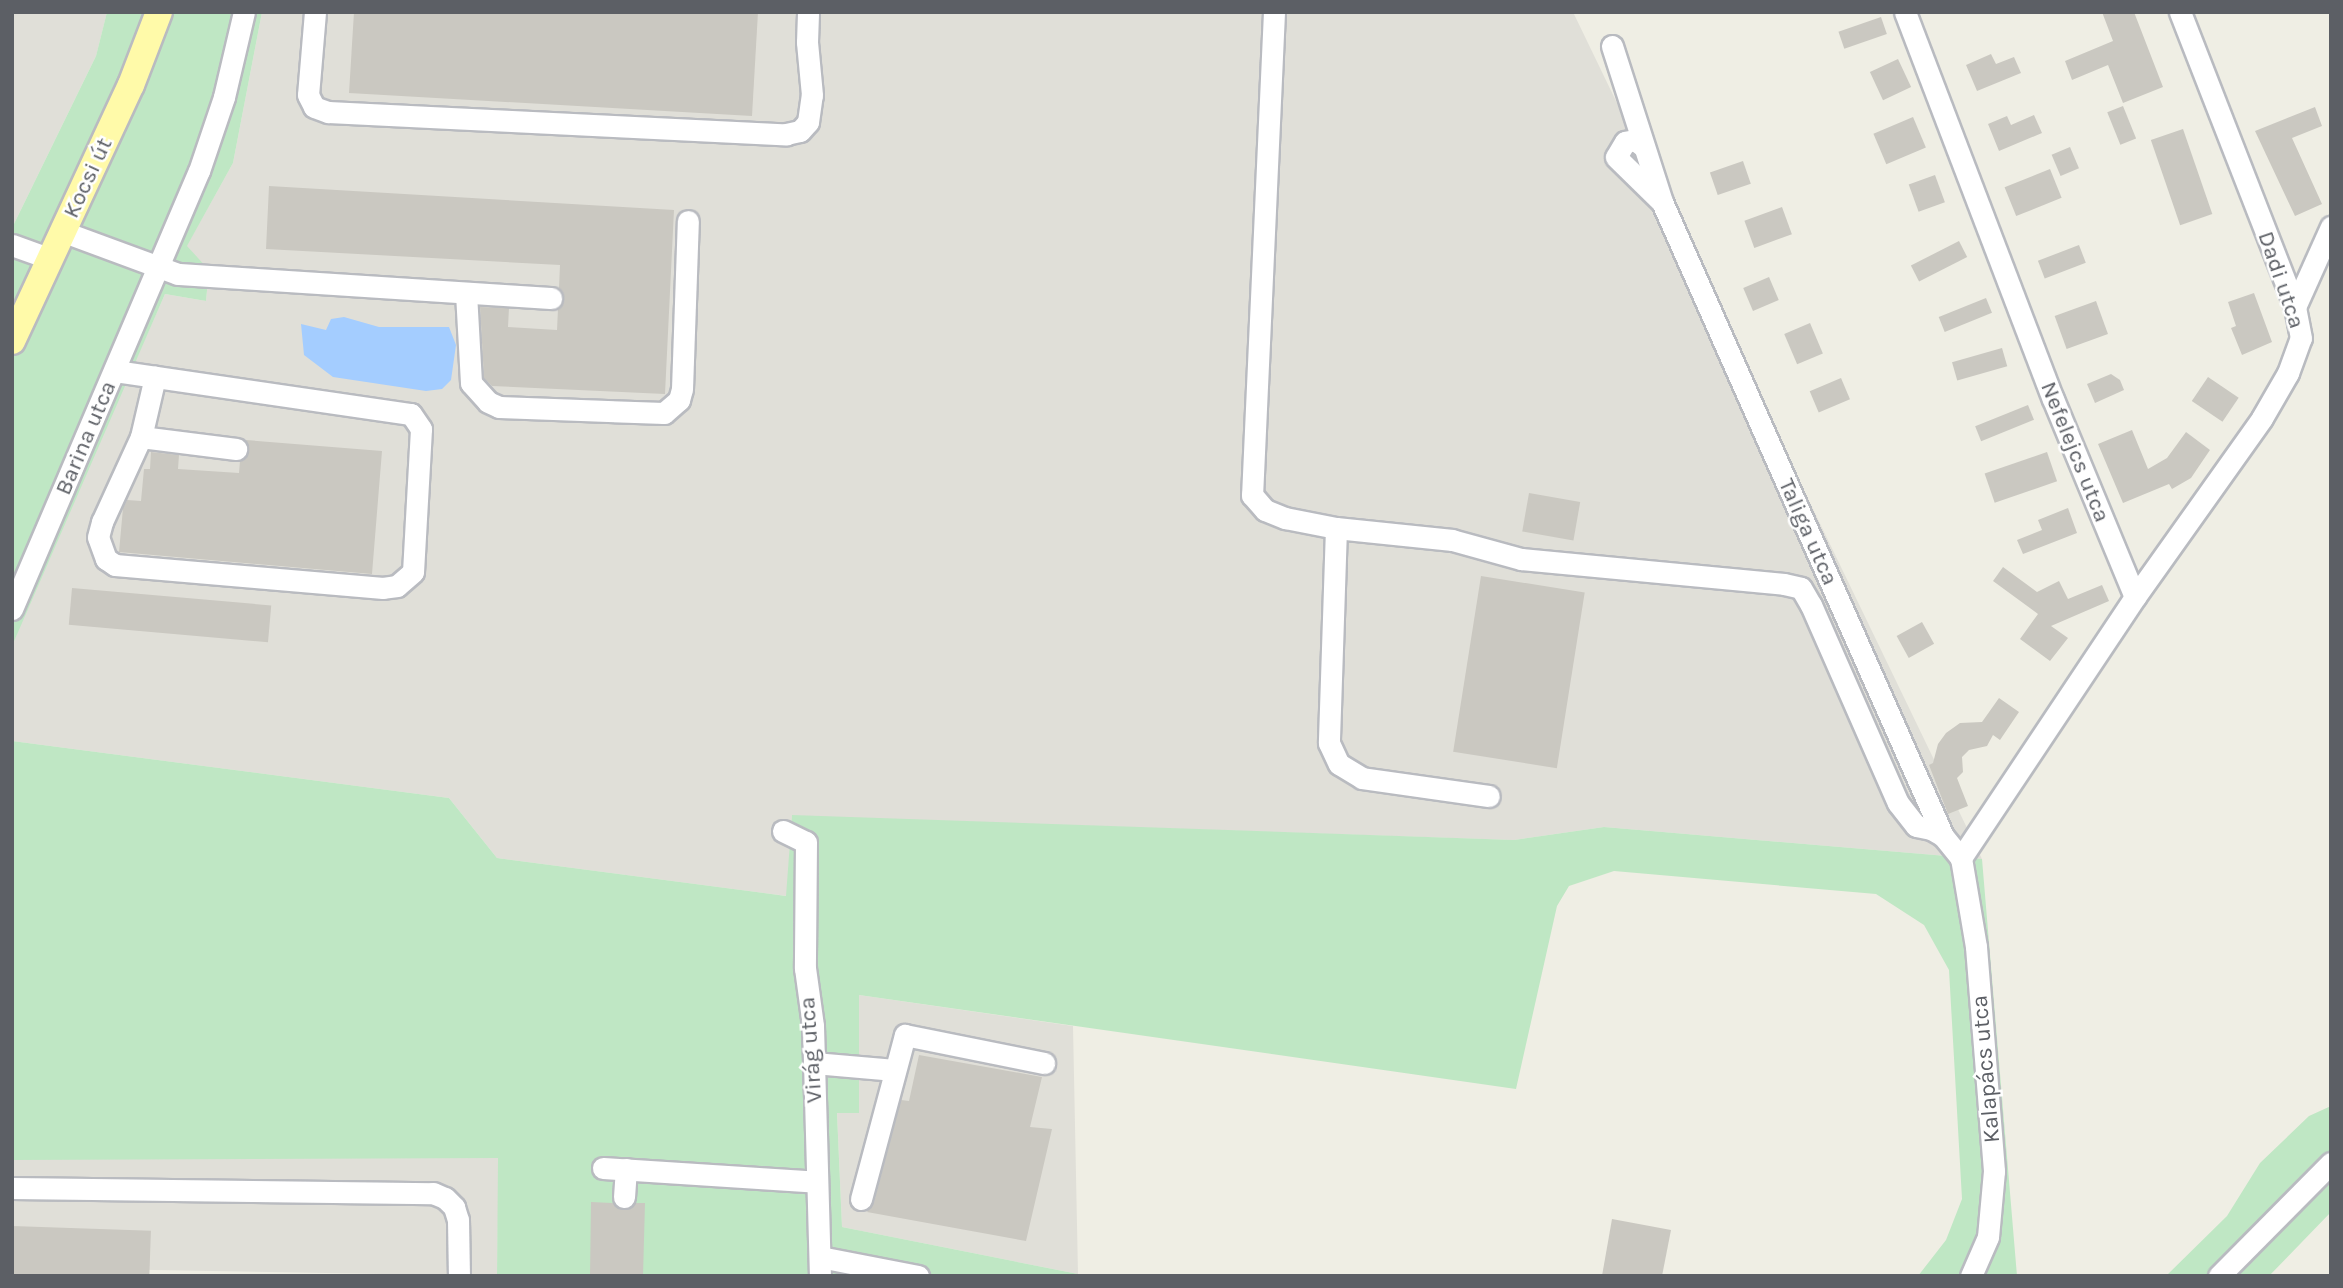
<!DOCTYPE html>
<meta charset="utf-8">
<style>
body{margin:0}
#map{position:relative;width:2343px;height:1288px;overflow:hidden;background:#efeee4;font-family:Karla,sans-serif}
div>[style]{position:absolute}
.industrial>*{inset:0;background:#e0dfd8;transform-origin:0 0}
.green>*{inset:0;background:#bfe7c4}
.water>*{inset:0;background:#a4cdff}
.building>*{inset:0;background:#cac8c1;transform-origin:0 0}
.roads{filter:drop-shadow(2px 0 #b9bbc0) drop-shadow(-2px 0 #b9bbc0) drop-shadow(0 2px #b9bbc0) drop-shadow(0 -2px #b9bbc0)}
.minor>*{height:21px;margin:-10.5px;padding:0 10.5px;transform-origin:10.5px;border-radius:10.5px;background:#fff}
.major>*{height:26px;margin:-13px;padding:0 13px;transform-origin:13px;border-radius:13px;background:#fffaa9}
span{translate:-50% -50%;white-space:nowrap;text-align:center;line-height:1.15;-webkit-text-stroke:5px #fff;paint-order:stroke}
.street-label{font-size:23px;color:#5c5f65}
.frame{position:absolute;inset:0;border:14px solid #5c5f65;pointer-events:none}
</style>
<div id="map">
<div class="industrial">
<i style="clip-path:polygon(12px 12px,107px 12px,96px 56px,12px 228px)"></i>
<i style="clip-path:polygon(262px 12px,1573px 12px,1982px 859px,1604px 827px,1514px 840px,792px 816px,787px 896px,497px 858px,449px 798px,12px 741px,12px 646px,41px 574px,165px 294px,206px 301px,209px 270px,186px 247px,233px 163px)"></i>
<i style="clip-path:polygon(859px 995px,1073px 1026px,1078px 1274px,842px 1227px,837px 1112px,859px 1112px)"></i>
<i style="left:499px;top:1158px;width:118px;height:487px;rotate:91deg"></i>
</div>
<div class="green">
<i style="clip-path:polygon(107px 12px,262px 12px,233px 163px,187px 246px,209px 270px,206px 301px,165px 294px,12px 646px,12px 228px,96px 56px)"></i>
<i style="clip-path:polygon(12px 741px,449px 798px,497px 858px,786px 896px,792px 815px,1514px 840px,1604px 827px,1982px 859px,2017px 1276px,1918px 1276px,1946px 1240px,1962px 1199px,1949px 970px,1924px 925px,1876px 894px,1614px 871px,1569px 886px,1557px 906px,1516px 1089px,859px 995px,859px 1113px,837px 1113px,842px 1227px,1088px 1276px,497px 1276px,498px 1158px,12px 1160px)"></i>
<i style="clip-path:polygon(2331px 1106px,2331px 1212px,2269px 1276px,2166px 1276px,2227px 1216px,2260px 1163px,2309px 1116px)"></i>
</div>
<div class="water">
<i style="clip-path:polygon(344px 317px,379px 327px,449px 327px,456px 345px,451px 380px,442px 389px,426px 391px,333px 377px,304px 355px,301px 324px,326px 330px,331px 319px)"></i>
</div>
<div class="building">
<i style="clip-path:polygon(354px 12px,758px 12px,752px 116px,349px 93px)"></i>
<i style="clip-path:polygon(2102px 12px,2134px 12px,2163px 87px,2123px 103px,2108px 65px,2072px 80px,2065px 61px,2113px 41px)"></i>
<i style="left:1881px;top:17px;width:18px;height:45px;rotate:71deg"></i>
<i style="clip-path:polygon(1991px 54px,1996px 64px,2014px 57px,2021px 73px,1977px 91px,1966px 65px)"></i>
<i style="left:1898px;top:59px;width:31px;height:31px;rotate:65deg"></i>
<i style="left:2123px;top:106px;width:35px;height:17px;rotate:68deg"></i>
<i style="clip-path:polygon(2315px 107px,2322px 126px,2292px 138px,2322px 204px,2295px 216px,2255px 131px)"></i>
<i style="clip-path:polygon(2034px 115px,2042px 133px,1999px 151px,1988px 124px,2007px 116px,2011px 125px)"></i>
<i style="left:1913px;top:117px;width:33px;height:43px;rotate:67deg"></i>
<i style="left:2183px;top:129px;width:90px;height:34px;rotate:71deg"></i>
<i style="left:2070px;top:147px;width:23px;height:20px;rotate:67deg"></i>
<i style="left:1743px;top:161px;width:24px;height:35px;rotate:71deg"></i>
<i style="left:2050px;top:169px;width:31px;height:49px;rotate:68deg"></i>
<i style="left:1935px;top:175px;width:29px;height:28px;rotate:70deg"></i>
<i style="clip-path:polygon(269px 186px,674px 210px,665px 394px,492px 386px,484px 378px,480px 307px,509px 308px,508px 327px,557px 330px,558px 309px,564px 298px,559px 288px,560px 265px,266px 249px)"></i>
<i style="left:1782px;top:207px;width:29px;height:40px;rotate:70deg"></i>
<i style="left:1959px;top:241px;width:18px;height:54px;rotate:63deg"></i>
<i style="left:2079px;top:245px;width:19px;height:44px;rotate:69deg"></i>
<i style="left:1769px;top:277px;width:25px;height:28px;rotate:67deg"></i>
<i style="clip-path:polygon(2254px 293px,2272px 342px,2242px 355px,2231px 328px,2236px 326px,2228px 302px)"></i>
<i style="left:1986px;top:298px;width:16px;height:51px;rotate:68deg"></i>
<i style="left:2096px;top:301px;width:35px;height:44px;rotate:70deg"></i>
<i style="left:1810px;top:323px;width:33px;height:28px;rotate:67deg"></i>
<i style="left:2002px;top:348px;width:19px;height:52px;rotate:74deg"></i>
<i style="clip-path:polygon(2111px 374px,2120px 380px,2124px 390px,2095px 403px,2087px 384px)"></i>
<i style="left:2208px;top:377px;width:37px;height:29px;rotate:34deg"></i>
<i style="left:1841px;top:378px;width:23px;height:34px;rotate:67deg"></i>
<i style="left:2028px;top:405px;width:16px;height:57px;rotate:68deg"></i>
<i style="clip-path:polygon(2132px 430px,2148px 469px,2167px 458px,2186px 432px,2210px 450px,2191px 478px,2172px 489px,2169px 484px,2123px 503px,2098px 444px)"></i>
<i style="clip-path:polygon(246px 440px,382px 451px,372px 574px,119px 552px,123px 508px,127px 500px,141px 501px,144px 469px,150px 469px,151px 452px,179px 455px,178px 469px,239px 473px,240px 461px,249px 451px)"></i>
<i style="left:2047px;top:452px;width:31px;height:66px;rotate:71deg"></i>
<i style="left:1529px;top:493px;width:52px;height:39px;rotate:10deg"></i>
<i style="clip-path:polygon(2068px 508px,2077px 533px,2023px 554px,2017px 540px,2042px 530px,2038px 520px)"></i>
<i style="clip-path:polygon(2003px 567px,2037px 592px,2059px 581px,2068px 599px,2102px 585px,2109px 601px,2051px 626px,2068px 638px,2050px 661px,2020px 639px,2038px 614px,1993px 581px)"></i>
<i style="left:1481px;top:576px;width:105px;height:178px;rotate:9deg"></i>
<i style="left:72px;top:588px;width:200px;height:37px;rotate:5deg"></i>
<i style="left:1922px;top:622px;width:25px;height:29px;rotate:61deg"></i>
<i style="clip-path:polygon(1999px 698px,2019px 712px,2000px 740px,1993px 735px,1987px 746px,1969px 750px,1962px 757px,1963px 772px,1957px 778px,1968px 806px,1948px 814px,1929px 765px,1933px 763px,1938px 744px,1946px 733px,1960px 723px,1982px 722px)"></i>
<i style="clip-path:polygon(919px 1055px,1042px 1077px,1030px 1127px,1052px 1129px,1026px 1241px,867px 1212px,874px 1202px,901px 1100px,909px 1101px)"></i>
<i style="clip-path:polygon(591px 1202px,612px 1203px,624px 1210px,635px 1203px,645px 1203px,643px 1276px,590px 1276px)"></i>
<i style="clip-path:polygon(1612px 1219px,1671px 1230px,1662px 1276px,1602px 1276px)"></i>
<i style="left:12px;top:1226px;width:139px;height:50px;rotate:2deg"></i>
</div>
<div class="roads">
<div class="minor">
<i style="left:315px;top:12px;width:83px;rotate:94.8deg"></i>
<i style="left:308px;top:95px;width:13px;rotate:63deg"></i>
<i style="left:314px;top:107px;width:15px;rotate:20deg"></i>
<i style="left:328px;top:112px;width:459px;rotate:2.8deg"></i>
<i style="left:786px;top:134px;width:14px;rotate:-12deg"></i>
<i style="left:800px;top:131px;width:12px;rotate:-48deg"></i>
<i style="left:808px;top:122px;width:27px;rotate:-82deg"></i>
<i style="left:812px;top:95px;width:53px;rotate:-95.4deg"></i>
<i style="left:807px;top:42px;width:30px;rotate:-88deg"></i>
<i style="left:1274px;top:12px;width:484px;rotate:92.6deg"></i>
<i style="left:1252px;top:495px;width:20px;rotate:49deg"></i>
<i style="left:1265px;top:510px;width:22px;rotate:22deg"></i>
<i style="left:1285px;top:518px;width:52px;rotate:11.1deg"></i>
<i style="left:1336px;top:528px;width:117px;rotate:5.9deg"></i>
<i style="left:1452px;top:540px;width:72px;rotate:15.4deg"></i>
<i style="left:1521px;top:559px;width:264px;rotate:5.4deg"></i>
<i style="left:1784px;top:584px;width:17px;rotate:13deg"></i>
<i style="left:1801px;top:588px;width:20px;rotate:60deg"></i>
<i style="left:1811px;top:605px;width:216px;rotate:66.3deg"></i>
<i style="left:1898px;top:803px;width:29px;rotate:52deg"></i>
<i style="left:1916px;top:826px;width:15px;rotate:11deg"></i>
<i style="left:1931px;top:829px;width:14px;rotate:30deg"></i>
<i style="left:1905px;top:12px;width:414px;rotate:69.1deg"></i>
<i style="left:2053px;top:399px;width:214px;rotate:67.5deg"></i>
<i style="left:2135px;top:597px;width:314px;rotate:123.7deg"></i>
<i style="left:1612px;top:46px;width:164px;rotate:72.2deg"></i>
<i style="left:1662px;top:202px;width:693px;rotate:66.1deg"></i>
<i style="left:1943px;top:836px;width:28px;rotate:51deg"></i>
<i style="left:1961px;top:858px;width:90px;rotate:80.4deg"></i>
<i style="left:1976px;top:947px;width:225px;rotate:85.4deg"></i>
<i style="left:1994px;top:1171px;width:66px;rotate:95.2deg"></i>
<i style="left:1988px;top:1237px;width:43px;rotate:113.6deg"></i>
<i style="left:1644px;top:147px;width:11px;rotate:-142deg"></i>
<i style="left:1635px;top:140px;width:10px;rotate:169deg"></i>
<i style="left:1625px;top:142px;width:17px;rotate:121deg"></i>
<i style="left:1616px;top:157px;width:64px;rotate:44.4deg"></i>
<i style="left:64px;top:232px;width:121px;rotate:20.2deg"></i>
<i style="left:178px;top:274px;width:374px;rotate:3.7deg"></i>
<i style="left:12px;top:245px;width:41px;rotate:19.7deg"></i>
<i style="left:466px;top:293px;width:90px;rotate:86.8deg"></i>
<i style="left:471px;top:383px;width:25px;rotate:48deg"></i>
<i style="left:488px;top:402px;width:12px;rotate:24deg"></i>
<i style="left:499px;top:407px;width:165px;rotate:2.1deg"></i>
<i style="left:664px;top:413px;width:20px;rotate:-41deg"></i>
<i style="left:679px;top:400px;width:11px;rotate:-75deg"></i>
<i style="left:682px;top:389px;width:168px;rotate:-88deg"></i>
<i style="left:2295px;top:307px;width:88px;rotate:-65.8deg"></i>
<i style="left:115px;top:371px;width:299px;rotate:8.3deg"></i>
<i style="left:411px;top:414px;width:18px;rotate:56deg"></i>
<i style="left:421px;top:429px;width:143px;rotate:93.2deg"></i>
<i style="left:413px;top:572px;width:21px;rotate:139deg"></i>
<i style="left:397px;top:586px;width:14px;rotate:172deg"></i>
<i style="left:383px;top:588px;width:269px;rotate:-175.1deg"></i>
<i style="left:115px;top:565px;width:11px;rotate:-146deg"></i>
<i style="left:106px;top:559px;width:23px;rotate:-110deg"></i>
<i style="left:98px;top:537px;width:16px;rotate:-75deg"></i>
<i style="left:102px;top:522px;width:94px;rotate:-65.4deg"></i>
<i style="left:141px;top:437px;width:62px;rotate:-76.9deg"></i>
<i style="left:141px;top:437px;width:96px;rotate:7.2deg"></i>
<i style="left:1336px;top:528px;width:215px;rotate:91.9deg"></i>
<i style="left:1329px;top:743px;width:23px;rotate:65deg"></i>
<i style="left:1339px;top:764px;width:27px;rotate:31deg"></i>
<i style="left:1362px;top:778px;width:128px;rotate:8.1deg"></i>
<i style="left:2135px;top:597px;width:219px;rotate:-54.6deg"></i>
<i style="left:2262px;top:418px;width:52px;rotate:-60deg"></i>
<i style="left:2288px;top:373px;width:37px;rotate:-70deg"></i>
<i style="left:2301px;top:338px;width:32px;rotate:-101deg"></i>
<i style="left:2295px;top:307px;width:317px;rotate:-111.3deg"></i>
<i style="left:12px;top:609px;width:476px;rotate:-66.9deg"></i>
<i style="left:199px;top:171px;width:78px;rotate:-71.3deg"></i>
<i style="left:224px;top:97px;width:87px;rotate:-76.8deg"></i>
<i style="left:783px;top:831px;width:25px;rotate:26deg"></i>
<i style="left:806px;top:842px;width:126px;rotate:90.5deg"></i>
<i style="left:805px;top:968px;width:59px;rotate:82.1deg"></i>
<i style="left:813px;top:1026px;width:250px;rotate:88.4deg"></i>
<i style="left:814px;top:1063px;width:81px;rotate:4.9deg"></i>
<i style="left:603px;top:1168px;width:214px;rotate:3.7deg"></i>
<i style="left:12px;top:1188px;width:421px;rotate:0.7deg"></i>
<i style="left:433px;top:1193px;width:13px;rotate:23deg"></i>
<i style="left:445px;top:1198px;width:13px;rotate:45deg"></i>
<i style="left:454px;top:1207px;width:14px;rotate:73deg"></i>
<i style="left:458px;top:1220px;width:56px;rotate:89deg"></i>
<i style="left:624px;top:1197px;width:28px;rotate:-86deg"></i>
<i style="left:861px;top:1199px;width:170px;rotate:-75deg"></i>
<i style="left:905px;top:1035px;width:142px;rotate:11.4deg"></i>
<i style="left:820px;top:1257px;width:100px;rotate:11deg"></i>
<i style="left:2219px;top:1276px;width:159px;rotate:-45.3deg"></i>
</div>
<div class="major">
<i style="left:12px;top:341px;width:282px;rotate:-65.1deg"></i>
<i style="left:131px;top:85px;width:78px;rotate:-69deg"></i>
</div>
</div>
<div class="street-label">
<span style="left:88px;top:178px;rotate:-65deg">Kocsi út</span>
<span style="left:2281px;top:280px;rotate:71deg">Dadi utca</span>
<span style="left:86px;top:438px;rotate:-67deg">Barina utca</span>
<span style="left:2075px;top:452px;rotate:68deg">Nefelejcs utca</span>
<span style="left:1808px;top:532px;rotate:66deg">Taliga utca</span>
<span style="left:811px;top:1050px;rotate:-94deg">Virág utca</span>
<span style="left:1986px;top:1069px;rotate:-95deg">Kalapács utca</span>
</div>
<div class="frame"></div>
</div>
